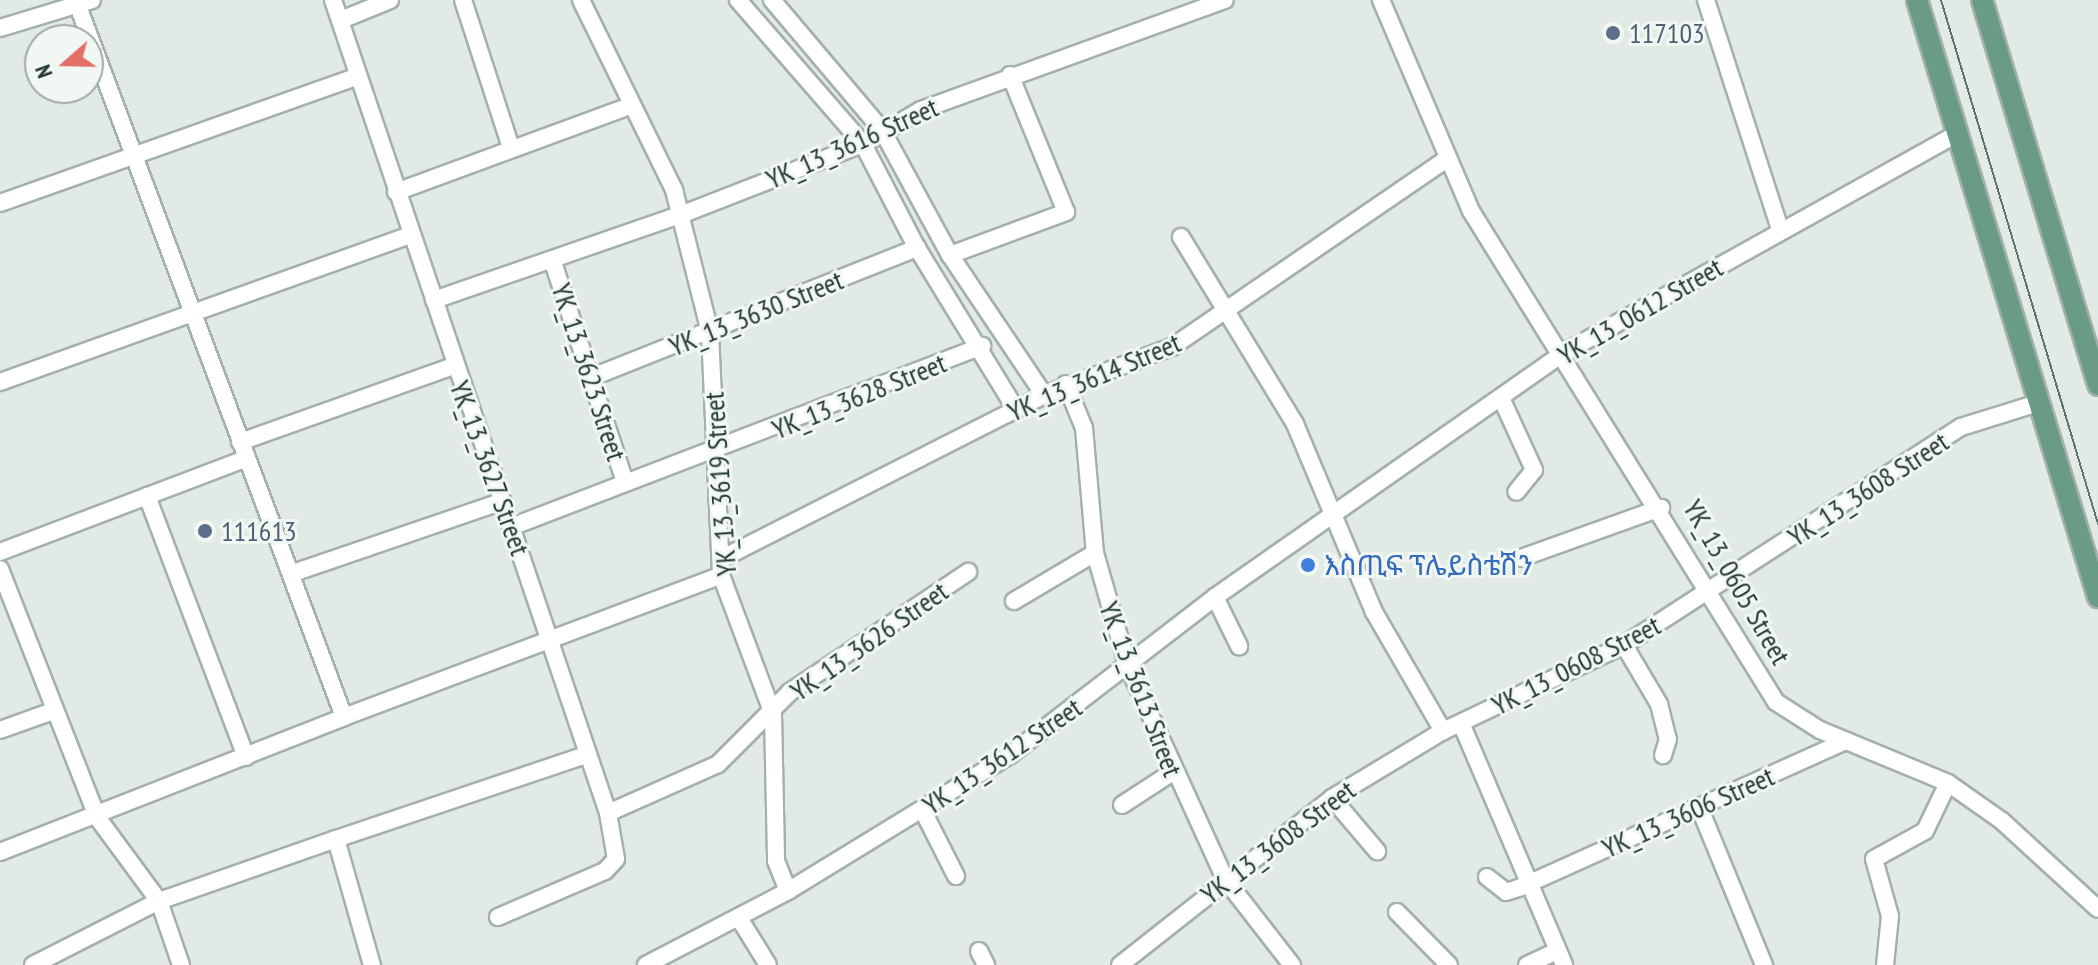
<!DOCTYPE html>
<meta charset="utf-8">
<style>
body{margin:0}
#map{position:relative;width:2098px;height:965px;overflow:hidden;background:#e1eae4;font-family:"PT Sans Narrow","Noto Sans Ethiopic",sans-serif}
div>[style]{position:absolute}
.roads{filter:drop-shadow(2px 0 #a4b1aa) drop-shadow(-2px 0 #a4b1aa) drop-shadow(0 2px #a4b1aa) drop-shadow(0 -2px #a4b1aa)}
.minor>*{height:16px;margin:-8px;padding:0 8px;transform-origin:8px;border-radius:8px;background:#fff}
.major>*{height:20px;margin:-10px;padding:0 10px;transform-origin:10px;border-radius:10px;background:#6a9b86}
.tram>*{height:2px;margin:-1px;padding:0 1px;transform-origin:1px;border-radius:1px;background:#5d746a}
.dots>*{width:22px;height:22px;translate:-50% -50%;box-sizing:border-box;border:4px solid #f1f7f3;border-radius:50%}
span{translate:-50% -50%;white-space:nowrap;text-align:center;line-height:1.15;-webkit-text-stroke:6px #f1f7f3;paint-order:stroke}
.service-label{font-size:28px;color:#4e5e75}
.left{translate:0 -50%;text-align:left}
.street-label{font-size:28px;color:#23392f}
.shop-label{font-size:28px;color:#366cbe}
.north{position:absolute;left:24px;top:24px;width:80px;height:80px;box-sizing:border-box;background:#f1f7f3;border:2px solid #9faba5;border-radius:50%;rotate:250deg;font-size:22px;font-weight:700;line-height:32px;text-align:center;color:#23392f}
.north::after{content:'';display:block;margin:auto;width:28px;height:36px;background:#e36f66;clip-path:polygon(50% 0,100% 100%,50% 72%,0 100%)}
</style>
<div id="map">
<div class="roads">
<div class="minor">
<i style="left:333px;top:0;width:858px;rotate:71.31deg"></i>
<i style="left:608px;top:813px;width:120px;rotate:-24deg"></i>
<i style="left:718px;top:764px;width:102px;rotate:-45deg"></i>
<i style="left:790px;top:692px;width:215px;rotate:-34deg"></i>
<i style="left:463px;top:0;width:156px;rotate:72deg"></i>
<i style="left:581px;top:0;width:212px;rotate:63.9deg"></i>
<i style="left:674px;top:190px;width:146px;rotate:75.8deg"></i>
<i style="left:710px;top:332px;width:243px;rotate:87.4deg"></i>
<i style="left:721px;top:575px;width:148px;rotate:69.5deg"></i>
<i style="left:773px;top:714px;width:147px;rotate:88.8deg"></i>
<i style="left:776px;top:861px;width:32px;rotate:68deg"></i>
<i style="left:738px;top:0;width:191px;rotate:49deg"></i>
<i style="left:863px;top:144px;width:117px;rotate:62.6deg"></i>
<i style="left:917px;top:248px;width:188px;rotate:58.5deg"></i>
<i style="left:772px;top:0;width:170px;rotate:49.8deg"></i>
<i style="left:882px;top:130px;width:142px;rotate:61.5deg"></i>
<i style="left:950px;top:255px;width:169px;rotate:56.1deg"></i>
<i style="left:1381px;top:0;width:229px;rotate:66.9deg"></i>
<i style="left:1471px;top:211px;width:578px;rotate:58.15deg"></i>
<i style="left:1776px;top:702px;width:52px;rotate:32.5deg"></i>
<i style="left:1820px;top:730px;width:139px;rotate:22.5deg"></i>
<i style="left:1948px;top:783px;width:66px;rotate:35.1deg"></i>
<i style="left:2002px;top:821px;width:130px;rotate:42.5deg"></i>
<i style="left:1706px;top:0;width:241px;rotate:72.1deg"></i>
<i style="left:341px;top:20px;width:53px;rotate:-22.2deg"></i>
<i style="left:0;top:28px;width:96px;rotate:-16.9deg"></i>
<i style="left:396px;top:192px;width:249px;rotate:-20.2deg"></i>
<i style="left:0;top:203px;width:378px;rotate:-19.5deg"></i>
<i style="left:1181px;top:237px;width:219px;rotate:58.6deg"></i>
<i style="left:1295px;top:424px;width:204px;rotate:67.2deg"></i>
<i style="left:1374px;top:612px;width:138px;rotate:59.9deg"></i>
<i style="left:950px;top:255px;width:124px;rotate:-20.3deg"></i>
<i style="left:1066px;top:212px;width:148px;rotate:-112.2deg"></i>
<i style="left:553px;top:262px;width:231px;rotate:71.9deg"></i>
<i style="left:434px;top:300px;width:263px;rotate:-19.1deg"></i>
<i style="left:683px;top:214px;width:193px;rotate:-21.3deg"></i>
<i style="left:863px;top:144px;width:67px;rotate:-30.4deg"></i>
<i style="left:921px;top:110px;width:323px;rotate:-19.9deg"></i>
<i style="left:595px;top:376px;width:347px;rotate:-21.7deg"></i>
<i style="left:0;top:382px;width:436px;rotate:-19.7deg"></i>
<i style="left:1066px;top:384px;width:48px;rotate:67.8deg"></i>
<i style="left:1084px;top:428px;width:125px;rotate:85deg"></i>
<i style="left:1095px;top:553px;width:116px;rotate:73.9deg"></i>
<i style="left:1127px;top:664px;width:236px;rotate:65.5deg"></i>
<i style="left:1225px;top:879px;width:109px;rotate:52.1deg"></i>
<i style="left:1502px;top:400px;width:77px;rotate:65.4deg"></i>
<i style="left:1534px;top:470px;width:28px;rotate:129deg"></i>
<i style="left:240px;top:442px;width:226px;rotate:-19.6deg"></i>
<i style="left:147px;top:496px;width:279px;rotate:69.2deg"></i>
<i style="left:511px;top:527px;width:505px;rotate:-21.02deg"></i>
<i style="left:0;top:552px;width:262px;rotate:-20.8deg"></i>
<i style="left:723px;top:558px;width:360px;rotate:-26.9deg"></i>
<i style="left:1044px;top:395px;width:137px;rotate:-20.6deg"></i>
<i style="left:1172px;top:347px;width:330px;rotate:-34.4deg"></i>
<i style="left:1521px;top:558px;width:149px;rotate:-19.7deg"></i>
<i style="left:0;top:569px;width:266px;rotate:68.6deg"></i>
<i style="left:97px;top:817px;width:104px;rotate:53.6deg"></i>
<i style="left:159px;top:901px;width:68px;rotate:71deg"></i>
<i style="left:293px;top:573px;width:219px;rotate:-18.9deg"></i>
<i style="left:1215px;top:597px;width:55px;rotate:63.9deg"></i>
<i style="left:1014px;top:601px;width:94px;rotate:-30.7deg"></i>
<i style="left:1624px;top:645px;width:69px;rotate:59.3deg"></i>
<i style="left:1659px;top:704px;width:36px;rotate:76deg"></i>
<i style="left:1668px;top:739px;width:17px;rotate:107deg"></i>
<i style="left:344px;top:717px;width:403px;rotate:-20.6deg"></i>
<i style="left:1461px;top:723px;width:263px;rotate:66.9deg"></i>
<i style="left:0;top:730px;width:56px;rotate:-19.7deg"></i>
<i style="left:1332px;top:798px;width:70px;rotate:49.7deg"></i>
<i style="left:1122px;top:805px;width:59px;rotate:-33.1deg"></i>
<i style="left:1700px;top:809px;width:169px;rotate:67.7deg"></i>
<i style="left:923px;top:811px;width:73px;rotate:63.1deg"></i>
<i style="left:336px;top:839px;width:264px;rotate:-18.6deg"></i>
<i style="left:0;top:852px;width:370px;rotate:-21.4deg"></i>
<i style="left:344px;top:717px;width:759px;rotate:-110.51deg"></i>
<i style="left:1487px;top:877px;width:24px;rotate:38deg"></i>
<i style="left:1506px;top:892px;width:16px;rotate:-18deg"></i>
<i style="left:1521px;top:887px;width:356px;rotate:-24.2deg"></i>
<i style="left:1397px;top:912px;width:74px;rotate:45.5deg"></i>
<i style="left:498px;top:917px;width:116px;rotate:-23.3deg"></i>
<i style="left:605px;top:871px;width:16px;rotate:-47deg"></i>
<i style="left:616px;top:859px;width:47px;rotate:-99.9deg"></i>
<i style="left:739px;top:918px;width:55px;rotate:58.3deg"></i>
<i style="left:979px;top:951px;width:16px;rotate:63deg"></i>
<i style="left:33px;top:965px;width:141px;rotate:-26.9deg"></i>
<i style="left:159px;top:901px;width:188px;rotate:-19.3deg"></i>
<i style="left:336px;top:839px;width:131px;rotate:74.1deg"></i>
<i style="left:646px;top:965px;width:160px;rotate:-27.5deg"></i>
<i style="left:788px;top:891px;width:260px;rotate:-31.5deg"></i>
<i style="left:1010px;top:755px;width:259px;rotate:-37.6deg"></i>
<i style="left:1215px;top:597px;width:427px;rotate:-35deg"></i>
<i style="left:1565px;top:352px;width:450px;rotate:-29.1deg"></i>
<i style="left:1120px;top:965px;width:270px;rotate:-38.2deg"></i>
<i style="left:1332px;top:798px;width:130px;rotate:-31.1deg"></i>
<i style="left:1443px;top:731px;width:200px;rotate:-25.4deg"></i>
<i style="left:1624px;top:645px;width:401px;rotate:-32.9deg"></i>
<i style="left:1961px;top:427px;width:81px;rotate:-17.3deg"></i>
<i style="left:1527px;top:965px;width:33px;rotate:-25deg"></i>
<i style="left:1885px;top:965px;width:49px;rotate:-84.2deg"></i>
<i style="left:1890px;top:916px;width:59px;rotate:-105.7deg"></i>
<i style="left:1874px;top:859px;width:58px;rotate:-28.8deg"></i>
<i style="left:1925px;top:831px;width:53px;rotate:-64.4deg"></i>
</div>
<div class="major">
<i style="left:1917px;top:0;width:624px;rotate:73.13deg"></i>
<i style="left:1982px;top:0;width:402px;rotate:73.2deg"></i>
</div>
</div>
<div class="tram">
<i style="left:1941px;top:0;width:547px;rotate:73.32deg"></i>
</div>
<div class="dots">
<i style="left:1613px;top:33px;background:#5c6f8a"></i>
<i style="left:205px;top:531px;background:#5c6f8a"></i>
<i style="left:1308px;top:565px;background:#3f7fe0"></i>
</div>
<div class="service-label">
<span class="left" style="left:1629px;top:33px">117103</span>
<span class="left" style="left:221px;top:531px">111613</span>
</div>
<div class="street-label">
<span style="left:852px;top:143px;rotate:-24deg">YK_13_3616 Street</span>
<span style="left:1640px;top:311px;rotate:-30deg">YK_13_0612 Street</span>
<span style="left:756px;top:313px;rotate:-22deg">YK_13_3630 Street</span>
<span style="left:589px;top:372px;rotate:72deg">YK_13_3623 Street</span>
<span style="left:1094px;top:377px;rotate:-23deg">YK_13_3614 Street</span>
<span style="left:859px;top:396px;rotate:-22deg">YK_13_3628 Street</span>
<span style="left:490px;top:468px;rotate:70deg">YK_13_3627 Street</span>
<span style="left:720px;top:484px;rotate:-94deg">YK_13_3619 Street</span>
<span style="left:1868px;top:489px;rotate:-33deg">YK_13_3608 Street</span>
<span style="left:1737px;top:582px;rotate:60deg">YK_13_0605 Street</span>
<span style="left:869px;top:641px;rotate:-35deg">YK_13_3626 Street</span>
<span style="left:1576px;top:665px;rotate:-27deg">YK_13_0608 Street</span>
<span style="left:1141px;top:689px;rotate:69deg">YK_13_3613 Street</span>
<span style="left:1002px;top:756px;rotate:-34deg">YK_13_3612 Street</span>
<span style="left:1688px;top:812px;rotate:-24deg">YK_13_3606 Street</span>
<span style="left:1278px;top:842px;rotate:-37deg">YK_13_3608 Street</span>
</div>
<div class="shop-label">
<span class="left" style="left:1324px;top:565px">እስጢፍ ፕሌይስቴሽን</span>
</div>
<div class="north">N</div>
</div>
